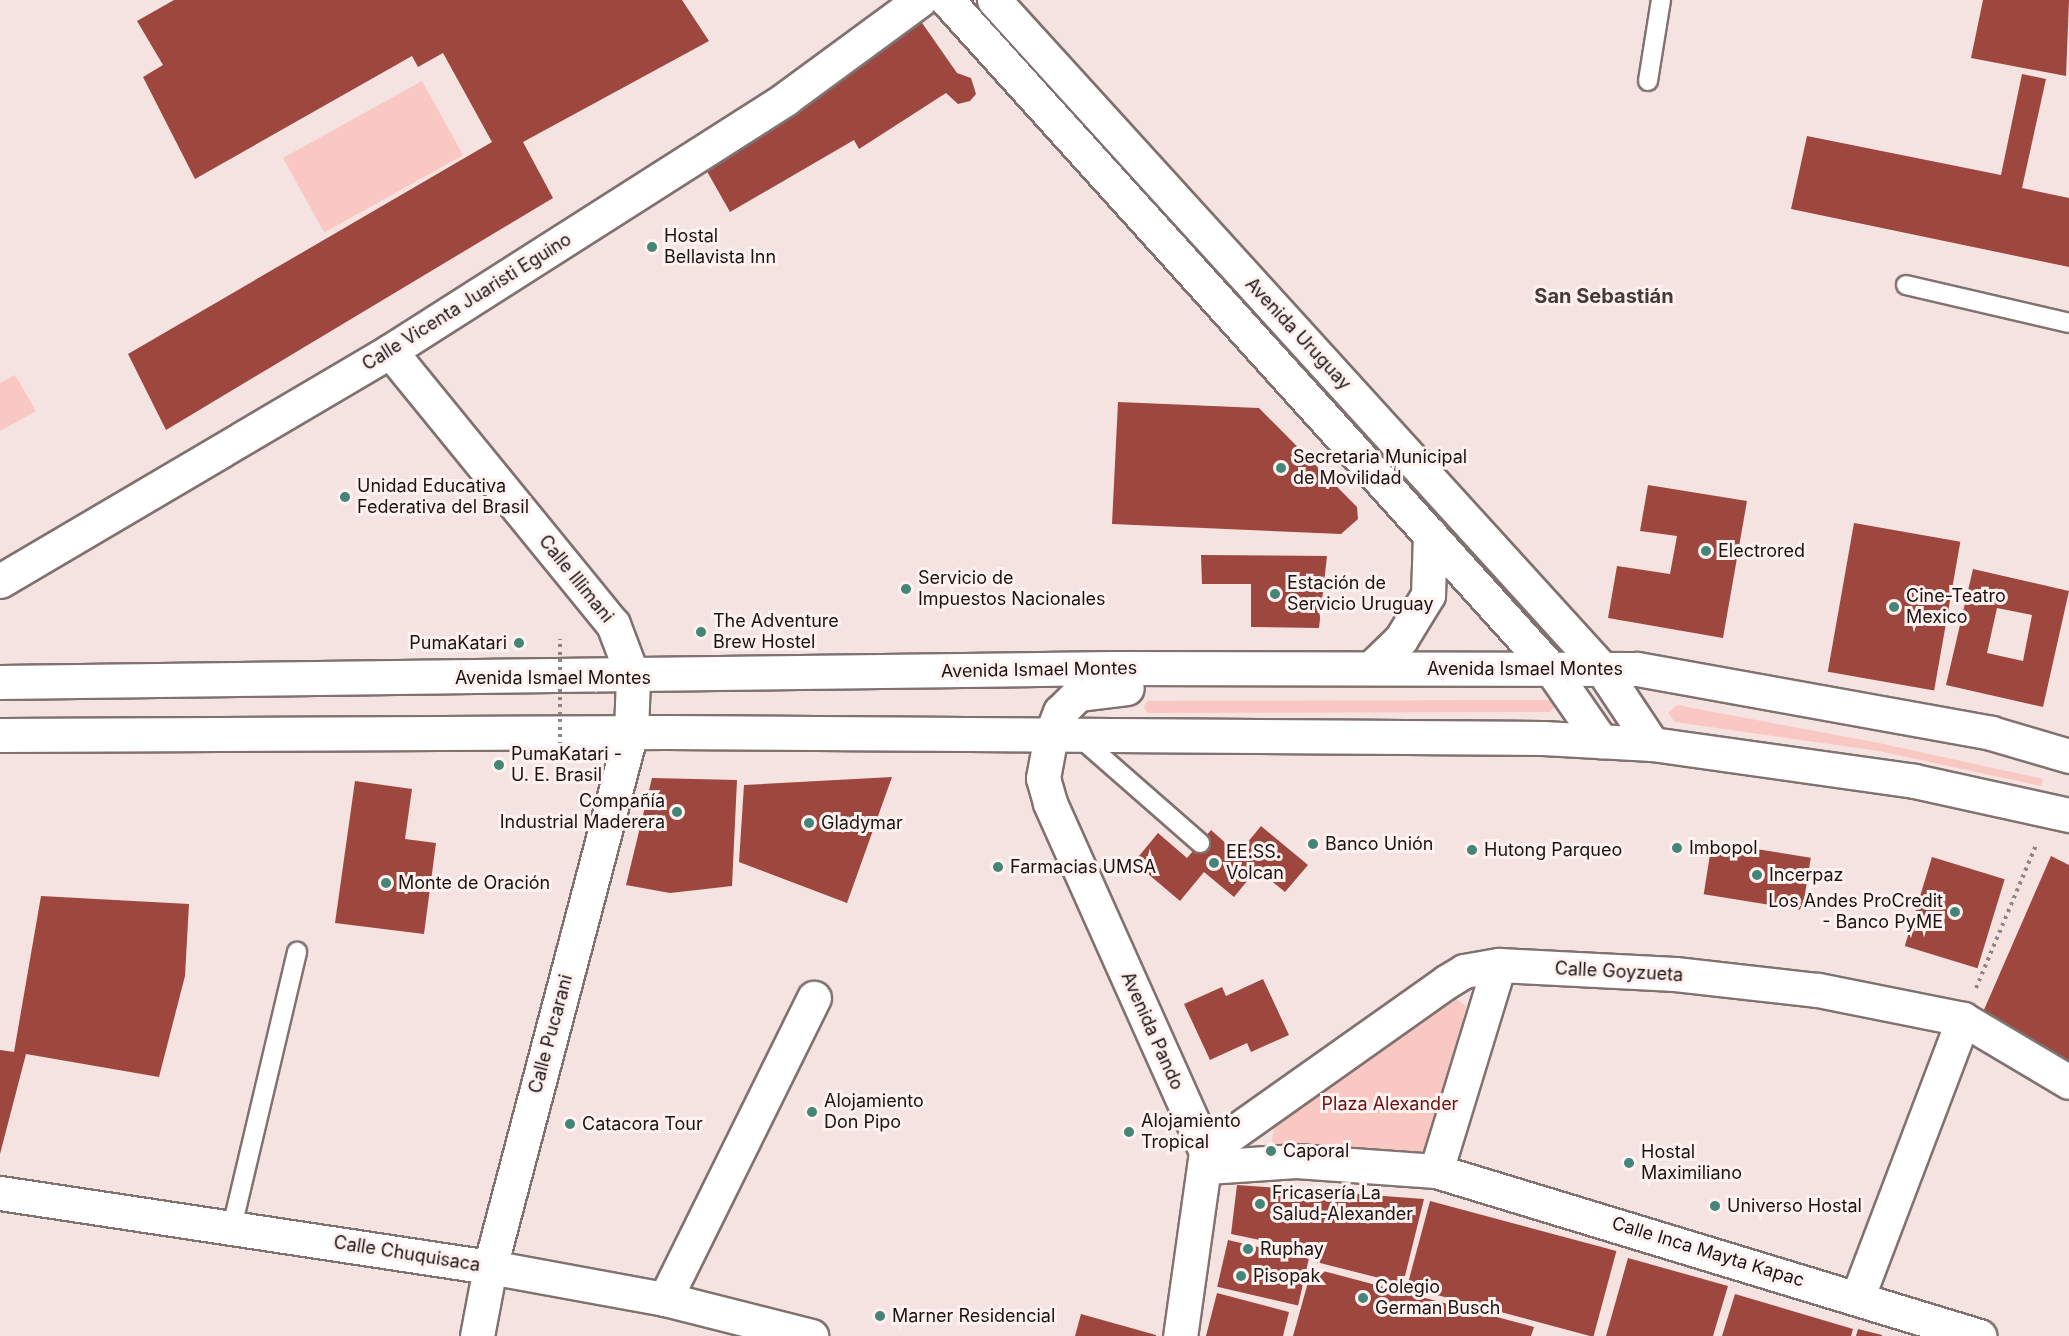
<!DOCTYPE html>
<meta charset="utf-8">
<style>
body{margin:0}
#map{position:relative;width:2069px;height:1336px;overflow:hidden;background:#f4e3e1;font-family:Inter,sans-serif}
div>[style]{position:absolute}
.green>*{inset:0;background:#fac8c2;transform-origin:0 0}
.building>*{inset:0;background:#9e473f;transform-origin:0 0}
.path>*{height:4px;margin-top:-2px;transform-origin:0;background:repeating-linear-gradient(90deg,#908483 0 3px,transparent 0 7.5px)}
.roads{filter:drop-shadow(2px 0 #807270) drop-shadow(-2px 0 #807270) drop-shadow(0 2px #807270) drop-shadow(0 -2px #807270)}
.lane>*{height:18px;margin:-9px;padding:0 9px;transform-origin:9px;border-radius:9px;background:#fff}
.street>*{height:33px;margin:-16.5px;padding:0 16.5px;transform-origin:16.5px;border-radius:16.5px;background:#fff}
.secondary>*{height:33px;margin:-16.5px;padding:0 16.5px;transform-origin:16.5px;border-radius:16.5px;background:#fff}
.primary>*{height:33px;margin:-16.5px;padding:0 16.5px;transform-origin:16.5px;border-radius:16.5px;background:#fff}
.path-bridge>*{height:4px;margin-top:-2px;transform-origin:0;background:repeating-linear-gradient(90deg,#908483 0 3px,transparent 0 7.5px)}
.dots>*{width:16px;height:16px;translate:-50% -50%;box-sizing:border-box;border:3px solid #fff1ef;border-radius:50%}
span{translate:-50% -50%;white-space:nowrap;text-align:center;line-height:1.15;-webkit-text-stroke:6px #fff1ef;paint-order:stroke}
.poi-label{font-size:18px;color:#1a1413}
.left{translate:0 -50%;text-align:left}
.right{translate:-100% -50%;text-align:right}
.street-label{font-size:18px;color:#1a1413}
.park-label{font-size:18px;color:#671211}
.neighbourhood-label{font-size:20px;color:#453937;font-weight:700}
</style>
<div id="map">
<div class="green">
<i style="left:422px;top:81px;width:85px;height:159px;rotate:61deg"></i>
<i style="clip-path:polygon(1278px 332px,1423px 495px,1422px 498px,1271px 338px)"></i>
<i style="clip-path:polygon(15px 375px,36px 411px,0 431px,0 383px)"></i>
<i style="clip-path:polygon(1550px 700px,1555px 706px,1550px 712px,1147px 713px,1144px 707px,1147px 701px)"></i>
<i style="clip-path:polygon(1677px 705px,1879px 743px,2043px 779px,2041px 786px,1879px 751px,1675px 722px,1668px 713px)"></i>
<i style="clip-path:polygon(1451px 995px,1466px 1006px,1433px 1148px,1421px 1157px,1278px 1149px,1272px 1140px,1275px 1122px)"></i>
</div>
<div class="building">
<i style="clip-path:polygon(174px 0,682px 0,709px 41px,523px 142px,553px 198px,166px 430px,128px 354px,492px 142px,443px 53px,418px 67px,412px 56px,195px 179px,143px 77px,163px 65px,137px 21px)"></i>
<i style="clip-path:polygon(1983px 0,2069px 0,2066px 76px,1971px 58px)"></i>
<i style="clip-path:polygon(920px 20px,957px 73px,971px 78px,976px 94px,970px 101px,958px 104px,946px 93px,859px 149px,854px 140px,730px 212px,700px 159px)"></i>
<i style="clip-path:polygon(2022px 74px,2046px 79px,2022px 188px,2069px 198px,2069px 267px,1791px 209px,1807px 136px,2001px 175px)"></i>
<i style="clip-path:polygon(1118px 402px,1259px 408px,1357px 507px,1358px 519px,1341px 534px,1112px 524px)"></i>
<i style="clip-path:polygon(1648px 485px,1747px 501px,1723px 638px,1608px 618px,1617px 566px,1670px 574px,1677px 536px,1640px 531px)"></i>
<i style="left:1854px;top:523px;width:108px;height:151px;rotate:10deg"></i>
<i style="clip-path:polygon(1201px 555px,1327px 556px,1319px 628px,1251px 627px,1251px 584px,1202px 584px)"></i>
<i style="clip-path:polygon(evenodd,1973px 569px,2069px 591px,2043px 707px,1946px 685px,1973px 569px,1997px 608px,2032px 615px,2023px 661px,1987px 653px,1997px 608px)"></i>
<i style="clip-path:polygon(892px 777px,847px 903px,739px 862px,744px 785px)"></i>
<i style="clip-path:polygon(652px 778px,737px 780px,732px 886px,670px 893px,626px 885px)"></i>
<i style="clip-path:polygon(355px 781px,412px 789px,405px 839px,436px 843px,424px 934px,335px 923px)"></i>
<i style="clip-path:polygon(1261px 826px,1308px 865px,1285px 892px,1257px 869px,1234px 897px,1204px 872px,1180px 901px,1134px 862px,1158px 833px,1187px 858px,1211px 830px,1238px 854px)"></i>
<i style="left:1712px;top:842px;width:100px;height:53px;rotate:9deg"></i>
<i style="clip-path:polygon(2051px 856px,2069px 865px,2069px 1071px,1980px 1019px)"></i>
<i style="left:1932px;top:857px;width:76px;height:93px;rotate:17deg"></i>
<i style="clip-path:polygon(41px 896px,189px 904px,185px 976px,159px 1077px,26px 1054px,0 1154px,0 1050px,14px 1052px)"></i>
<i style="clip-path:polygon(1263px 979px,1289px 1035px,1251px 1052px,1247px 1043px,1210px 1060px,1184px 1004px,1222px 987px,1226px 996px)"></i>
<i style="clip-path:polygon(1237px 1185px,1424px 1199px,1403px 1284px,1316px 1262px,1318px 1252px,1231px 1234px)"></i>
<i style="left:1430px;top:1201px;width:193px;height:89px;rotate:15deg"></i>
<i style="left:1228px;top:1240px;width:83px;height:48px;rotate:13deg"></i>
<i style="clip-path:polygon(1628px 1258px,1728px 1286px,1713px 1336px,1606px 1336px)"></i>
<i style="clip-path:polygon(1312px 1268px,1534px 1327px,1531px 1336px,1293px 1336px)"></i>
<i style="clip-path:polygon(1217px 1293px,1289px 1312px,1283px 1336px,1206px 1336px)"></i>
<i style="clip-path:polygon(1735px 1294px,1853px 1329px,1851px 1336px,1722px 1336px)"></i>
<i style="clip-path:polygon(1081px 1314px,1156px 1335px,1156px 1336px,1075px 1336px)"></i>
<i style="clip-path:polygon(1858px 1329px,1882px 1335px,1882px 1336px,1856px 1336px)"></i>
</div>
<div class="path">
<i style="left:1976px;top:988px;width:157px;rotate:-67.2deg"></i>
</div>
<div class="roads">
<div class="lane">
<i style="left:1648px;top:81px;width:82px;rotate:-80.9deg"></i>
<i style="left:1906px;top:285px;width:167px;rotate:13.1deg"></i>
<i style="left:1079px;top:737px;width:161px;rotate:41.2deg"></i>
<i style="left:232px;top:1227px;width:283px;rotate:-76.7deg"></i>
</div>
<div class="street">
<i style="left:390px;top:351px;width:353px;rotate:50.8deg"></i>
<i style="left:613px;top:624px;width:57px;rotate:69.3deg"></i>
<i style="left:0;top:581px;width:453px;rotate:-30.5deg"></i>
<i style="left:390px;top:351px;width:469px;rotate:-32.5deg"></i>
<i style="left:785px;top:99px;width:167px;rotate:-36.3deg"></i>
<i style="left:1206px;top:1152px;width:294px;rotate:-35.3deg"></i>
<i style="left:1446px;top:982px;width:21px;rotate:-31deg"></i>
<i style="left:1464px;top:971px;width:36px;rotate:-10deg"></i>
<i style="left:1499px;top:965px;width:176px;rotate:2.9deg"></i>
<i style="left:1675px;top:974px;width:144px;rotate:6.4deg"></i>
<i style="left:1818px;top:990px;width:148px;rotate:11.3deg"></i>
<i style="left:1963px;top:1019px;width:123px;rotate:30.7deg"></i>
<i style="left:1207px;top:1167px;width:89px;rotate:-3.9deg"></i>
<i style="left:1296px;top:1161px;width:140px;rotate:4.1deg"></i>
<i style="left:1436px;top:1171px;width:215px;rotate:-73deg"></i>
<i style="left:1436px;top:1171px;width:568px;rotate:16.9deg"></i>
<i style="left:0;top:1193px;width:496px;rotate:8.6deg"></i>
<i style="left:490px;top:1267px;width:178px;rotate:10.4deg"></i>
<i style="left:665px;top:1299px;width:151px;rotate:14.2deg"></i>
<i style="left:1858px;top:1296px;width:296px;rotate:-69.2deg"></i>
<i style="left:665px;top:1299px;width:336px;rotate:-63.7deg"></i>
<i style="left:477px;top:1336px;width:70px;rotate:-79.3deg"></i>
<i style="left:490px;top:1267px;width:553px;rotate:-75.24deg"></i>
</div>
<div class="secondary">
<i style="left:947px;top:0;width:901px;rotate:47.92deg"></i>
<i style="left:1551px;top:669px;width:88px;rotate:55.2deg"></i>
<i style="left:994px;top:0;width:904px;rotate:47.73deg"></i>
<i style="left:1602px;top:669px;width:90px;rotate:56.3deg"></i>
<i style="left:1051px;top:735px;width:44px;rotate:100.5deg"></i>
<i style="left:1043px;top:778px;width:26px;rotate:74deg"></i>
<i style="left:1050px;top:803px;width:382px;rotate:65.9deg"></i>
<i style="left:1206px;top:1152px;width:186px;rotate:98deg"></i>
</div>
<div class="primary">
<i style="left:1371px;top:668px;width:42px;rotate:-44deg"></i>
<i style="left:1401px;top:639px;width:52px;rotate:-58.5deg"></i>
<i style="left:1428px;top:595px;width:61px;rotate:-88.1deg"></i>
<i style="left:0;top:682px;width:1114px;rotate:-0.72deg"></i>
<i style="left:1114px;top:668px;width:523px;rotate:0.11deg"></i>
<i style="left:1637px;top:669px;width:360px;rotate:10.2deg"></i>
<i style="left:1991px;top:733px;width:81px;rotate:16.4deg"></i>
<i style="left:631px;top:732px;width:55px;rotate:-87.9deg"></i>
<i style="left:0;top:735px;width:667px;rotate:-0.26deg"></i>
<i style="left:667px;top:732px;width:876px;rotate:0.39deg"></i>
<i style="left:1543px;top:738px;width:109px;rotate:3.2deg"></i>
<i style="left:1652px;top:744px;width:265px;rotate:8deg"></i>
<i style="left:1914px;top:781px;width:159px;rotate:12.4deg"></i>
<i style="left:1051px;top:735px;width:25px;rotate:-69deg"></i>
<i style="left:1060px;top:712px;width:25px;rotate:-45deg"></i>
<i style="left:1078px;top:694px;width:49px;rotate:-7deg"></i>
</div>
</div>
<div class="path-bridge">
<i style="left:560px;top:767px;width:128px;rotate:-90deg"></i>
</div>
<div class="dots">
<i style="left:652px;top:247px;background:#438576"></i>
<i style="left:1281px;top:468px;background:#438576"></i>
<i style="left:345px;top:497px;background:#438576"></i>
<i style="left:1706px;top:551px;background:#438576"></i>
<i style="left:906px;top:589px;background:#438576"></i>
<i style="left:1275px;top:594px;background:#438576"></i>
<i style="left:1894px;top:607px;background:#438576"></i>
<i style="left:701px;top:632px;background:#438576"></i>
<i style="left:519px;top:643px;background:#438576"></i>
<i style="left:499px;top:765px;background:#438576"></i>
<i style="left:677px;top:812px;background:#438576"></i>
<i style="left:809px;top:823px;background:#438576"></i>
<i style="left:1313px;top:844px;background:#438576"></i>
<i style="left:1677px;top:848px;background:#438576"></i>
<i style="left:1472px;top:850px;background:#438576"></i>
<i style="left:1214px;top:863px;background:#438576"></i>
<i style="left:998px;top:867px;background:#438576"></i>
<i style="left:1757px;top:875px;background:#438576"></i>
<i style="left:386px;top:883px;background:#438576"></i>
<i style="left:1955px;top:912px;background:#438576"></i>
<i style="left:812px;top:1112px;background:#438576"></i>
<i style="left:570px;top:1124px;background:#438576"></i>
<i style="left:1129px;top:1132px;background:#438576"></i>
<i style="left:1271px;top:1151px;background:#438576"></i>
<i style="left:1629px;top:1163px;background:#438576"></i>
<i style="left:1260px;top:1204px;background:#438576"></i>
<i style="left:1715px;top:1206px;background:#438576"></i>
<i style="left:1248px;top:1249px;background:#438576"></i>
<i style="left:1241px;top:1276px;background:#438576"></i>
<i style="left:1363px;top:1298px;background:#438576"></i>
<i style="left:880px;top:1316px;background:#438576"></i>
</div>
<div class="poi-label">
<span class="left" style="left:664px;top:247px">Hostal<br>Bellavista Inn</span>
<span class="left" style="left:1293px;top:468px">Secretaria Municipal<br>de Movilidad</span>
<span class="left" style="left:357px;top:497px">Unidad Educativa<br>Federativa del Brasil</span>
<span class="left" style="left:1718px;top:551px">Electrored</span>
<span class="left" style="left:918px;top:589px">Servicio de<br>Impuestos Nacionales</span>
<span class="left" style="left:1287px;top:594px">Estación de<br>Servicio Uruguay</span>
<span class="left" style="left:1906px;top:607px">Cine-Teatro<br>Mexico</span>
<span class="left" style="left:713px;top:632px">The Adventure<br>Brew Hostel</span>
<span class="right" style="left:507px;top:643px">PumaKatari</span>
<span class="left" style="left:511px;top:765px">PumaKatari -<br>U. E. Brasil</span>
<span class="right" style="left:665px;top:812px">Compañía<br>Industrial Maderera</span>
<span class="left" style="left:821px;top:823px">Gladymar</span>
<span class="left" style="left:1325px;top:844px">Banco Unión</span>
<span class="left" style="left:1689px;top:848px">Imbopol</span>
<span class="left" style="left:1484px;top:850px">Hutong Parqueo</span>
<span class="left" style="left:1226px;top:863px">EE.SS.<br>Volcan</span>
<span class="left" style="left:1010px;top:867px">Farmacias UMSA</span>
<span class="left" style="left:1769px;top:875px">Incerpaz</span>
<span class="left" style="left:398px;top:883px">Monte de Oración</span>
<span class="right" style="left:1943px;top:912px">Los Andes ProCredit<br>- Banco PyME</span>
<span class="left" style="left:824px;top:1112px">Alojamiento<br>Don Pipo</span>
<span class="left" style="left:1141px;top:1132px">Alojamiento<br>Tropical</span>
<span class="left" style="left:582px;top:1124px">Catacora Tour</span>
<span class="left" style="left:1283px;top:1151px">Caporal</span>
<span class="left" style="left:1641px;top:1163px">Hostal<br>Maximiliano</span>
<span class="left" style="left:1272px;top:1204px">Fricasería La<br>Salud-Alexander</span>
<span class="left" style="left:1727px;top:1206px">Universo Hostal</span>
<span class="left" style="left:1260px;top:1249px">Ruphay</span>
<span class="left" style="left:1253px;top:1276px">Pisopak</span>
<span class="left" style="left:1375px;top:1298px">Colegio<br>German Busch</span>
<span class="left" style="left:892px;top:1316px">Marner Residencial</span>
</div>
<div class="street-label">
<span style="left:467px;top:302px;rotate:-32deg">Calle Vicenta Juaristi Eguino</span>
<span style="left:1298px;top:334px;rotate:47deg">Avenida Uruguay</span>
<span style="left:576px;top:579px;rotate:51deg">Calle Illimani</span>
<span style="left:1525px;top:669px">Avenida Ismael Montes</span>
<span style="left:1039px;top:670px;rotate:-1deg">Avenida Ismael Montes</span>
<span style="left:553px;top:678px">Avenida Ismael Montes</span>
<span style="left:1619px;top:972px;rotate:3deg">Calle Goyzueta</span>
<span style="left:1152px;top:1031px;rotate:66deg">Avenida Pando</span>
<span style="left:551px;top:1034px;rotate:-75deg">Calle Pucarani</span>
<span style="left:1708px;top:1252px;rotate:17deg">Calle Inca Mayta Kapac</span>
<span style="left:407px;top:1254px;rotate:9deg">Calle Chuquisaca</span>
</div>
<div class="park-label">
<span style="left:1390px;top:1104px">Plaza Alexander</span>
</div>
<div class="neighbourhood-label">
<span style="left:1604px;top:296px">San Sebastián</span>
</div>
</div>
